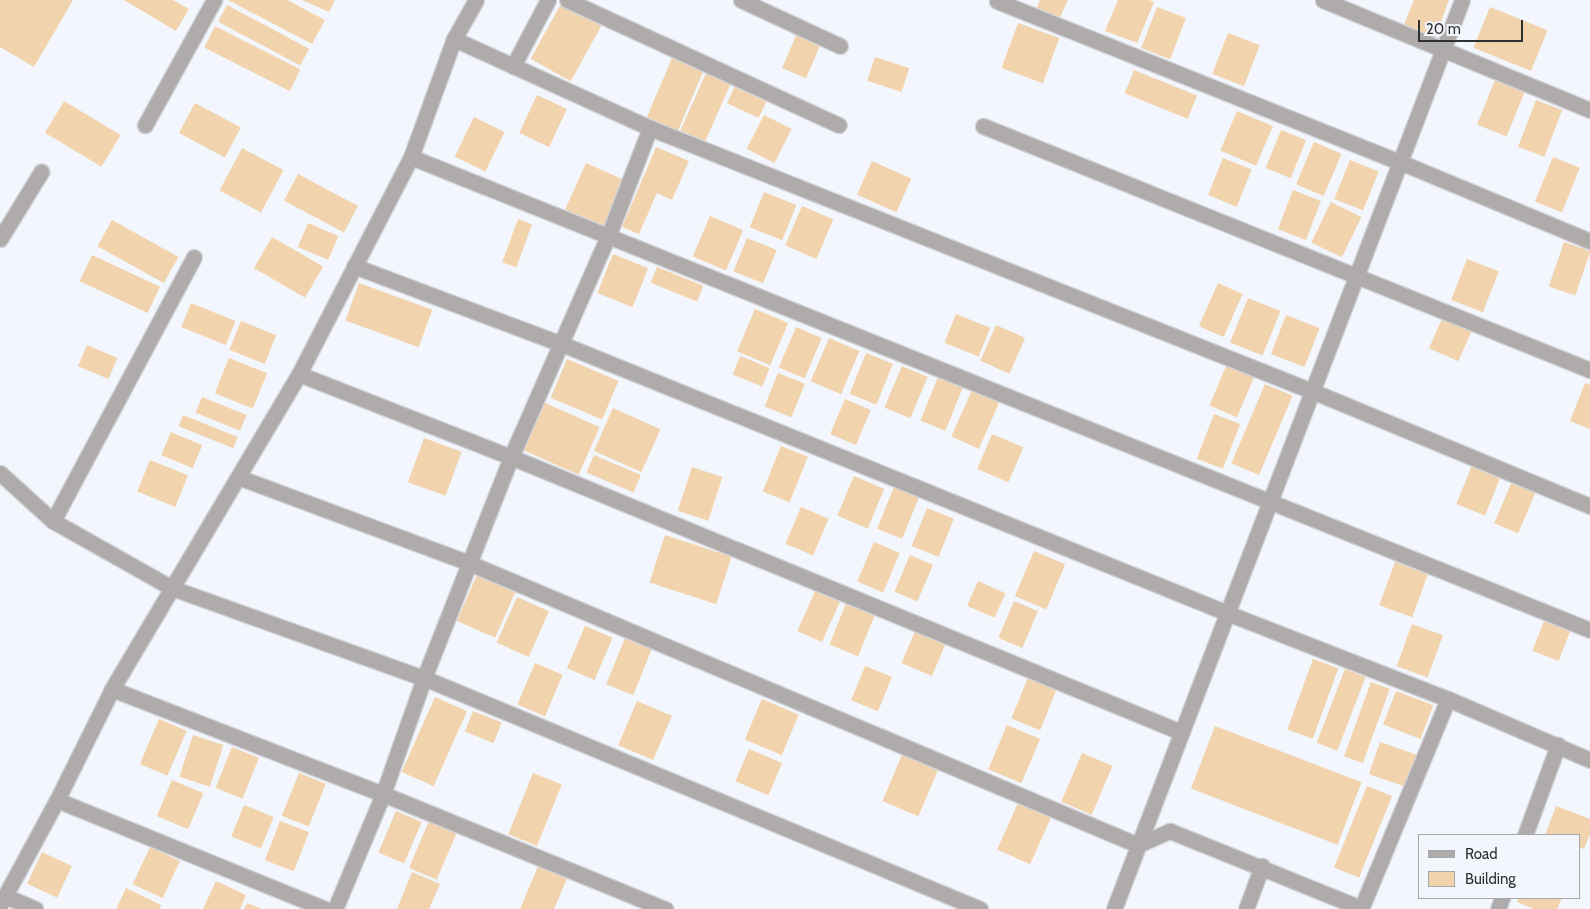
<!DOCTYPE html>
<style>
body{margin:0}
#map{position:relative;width:1590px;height:909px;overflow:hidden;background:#f3f6fd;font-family:Cabin,sans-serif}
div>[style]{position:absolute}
.building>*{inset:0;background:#f1d4ad;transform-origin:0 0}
.roads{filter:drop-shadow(1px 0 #d0d2d8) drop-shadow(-1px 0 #d0d2d8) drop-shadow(0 1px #d0d2d8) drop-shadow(0 -1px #d0d2d8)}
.minor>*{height:15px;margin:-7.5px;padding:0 7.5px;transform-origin:7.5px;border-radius:7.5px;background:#aeabaa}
span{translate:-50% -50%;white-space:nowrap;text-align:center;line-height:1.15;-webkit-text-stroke:5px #f3f6fd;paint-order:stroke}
.legend{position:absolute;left:1418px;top:834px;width:162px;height:65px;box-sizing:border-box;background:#f3f6fd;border:1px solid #a5a7ac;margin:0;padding:6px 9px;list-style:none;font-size:15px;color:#2f3032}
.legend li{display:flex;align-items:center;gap:10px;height:25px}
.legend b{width:25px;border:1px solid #a5a7ac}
.scale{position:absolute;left:1418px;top:20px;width:105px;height:22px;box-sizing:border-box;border:2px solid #2f3032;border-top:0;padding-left:6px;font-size:15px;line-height:18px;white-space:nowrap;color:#2f3032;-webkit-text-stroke:4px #f3f6fd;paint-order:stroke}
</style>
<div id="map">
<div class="building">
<i style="clip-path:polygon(0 0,73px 0,34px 67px,0 47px)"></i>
<i style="clip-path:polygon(124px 0,173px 0,189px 9px,176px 31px)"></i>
<i style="clip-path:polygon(228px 0,287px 0,325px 20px,312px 44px)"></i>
<i style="clip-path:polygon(302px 0,335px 0,329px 12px)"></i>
<i style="clip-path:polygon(1040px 0,1068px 0,1060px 17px,1037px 8px)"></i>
<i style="clip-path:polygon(1118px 0,1149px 0,1154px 2px,1137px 43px,1105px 31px)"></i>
<i style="clip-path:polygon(1414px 0,1449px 0,1435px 39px,1403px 27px)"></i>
<i style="left:562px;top:2px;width:46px;height:65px;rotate:29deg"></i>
<i style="left:227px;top:5px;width:93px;height:19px;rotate:28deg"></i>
<i style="left:1157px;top:7px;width:31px;height:44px;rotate:21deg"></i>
<i style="left:1490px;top:7px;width:62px;height:44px;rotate:22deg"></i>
<i style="left:1018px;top:23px;width:44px;height:48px;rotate:20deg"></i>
<i style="left:215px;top:26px;width:96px;height:24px;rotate:27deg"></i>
<i style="left:797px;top:33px;width:26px;height:38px;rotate:23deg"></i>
<i style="left:1228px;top:33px;width:34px;height:44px;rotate:21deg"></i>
<i style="left:875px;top:57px;width:36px;height:25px;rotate:18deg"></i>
<i style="left:672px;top:58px;width:34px;height:65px;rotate:23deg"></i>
<i style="left:1134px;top:70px;width:68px;height:25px;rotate:22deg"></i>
<i style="left:706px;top:73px;width:27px;height:63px;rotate:24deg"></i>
<i style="left:1495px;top:80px;width:32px;height:48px;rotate:22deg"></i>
<i style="left:735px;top:86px;width:35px;height:19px;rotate:25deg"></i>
<i style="left:537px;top:95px;width:33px;height:42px;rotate:25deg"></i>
<i style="left:1536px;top:100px;width:28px;height:50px;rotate:21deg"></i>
<i style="left:64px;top:101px;width:66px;height:37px;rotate:31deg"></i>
<i style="left:195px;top:103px;width:52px;height:34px;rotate:28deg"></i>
<i style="left:1237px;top:111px;width:39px;height:43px;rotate:23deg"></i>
<i style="left:764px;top:115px;width:31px;height:38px;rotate:27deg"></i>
<i style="left:474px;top:117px;width:34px;height:44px;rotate:26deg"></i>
<i style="left:1281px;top:130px;width:27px;height:41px;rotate:22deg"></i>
<i style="left:1314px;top:142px;width:30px;height:46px;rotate:23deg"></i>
<i style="clip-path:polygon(656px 147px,689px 161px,672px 200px,657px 193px,639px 234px,622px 227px)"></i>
<i style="left:242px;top:148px;width:47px;height:48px;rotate:28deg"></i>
<i style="left:1553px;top:157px;width:29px;height:48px;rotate:22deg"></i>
<i style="left:1223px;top:158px;width:31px;height:40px;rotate:22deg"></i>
<i style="left:1350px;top:160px;width:31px;height:42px;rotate:22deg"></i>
<i style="left:872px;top:161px;width:43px;height:37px;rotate:24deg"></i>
<i style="left:586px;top:163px;width:42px;height:51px;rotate:24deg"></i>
<i style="left:298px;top:174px;width:68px;height:30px;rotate:28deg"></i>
<i style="left:1293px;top:190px;width:30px;height:42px;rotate:21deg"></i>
<i style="left:764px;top:192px;width:35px;height:38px;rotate:22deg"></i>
<i style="left:1331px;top:202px;width:34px;height:45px;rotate:26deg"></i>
<i style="left:802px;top:206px;width:34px;height:43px;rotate:23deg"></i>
<i style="left:710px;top:216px;width:36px;height:44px;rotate:23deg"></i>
<i style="left:518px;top:219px;width:15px;height:46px;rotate:20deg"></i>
<i style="left:112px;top:220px;width:76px;height:30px;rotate:29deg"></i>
<i style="left:308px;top:223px;width:33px;height:26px;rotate:23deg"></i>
<i style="left:272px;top:237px;width:59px;height:36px;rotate:30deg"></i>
<i style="left:747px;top:238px;width:32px;height:36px;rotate:22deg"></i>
<i style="left:1564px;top:242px;width:28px;height:47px;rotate:19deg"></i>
<i style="left:613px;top:254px;width:38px;height:42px;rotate:22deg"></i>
<i style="left:92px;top:255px;width:75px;height:29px;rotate:25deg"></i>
<i style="left:1467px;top:259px;width:34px;height:44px;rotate:21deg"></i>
<i style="left:657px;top:267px;width:50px;height:17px;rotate:22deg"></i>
<i style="left:359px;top:283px;width:78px;height:40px;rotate:20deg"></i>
<i style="left:1218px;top:283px;width:27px;height:47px;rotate:24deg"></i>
<i style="left:1248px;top:298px;width:35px;height:48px;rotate:22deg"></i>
<i style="left:191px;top:303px;width:48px;height:26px;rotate:22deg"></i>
<i style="left:755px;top:309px;width:36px;height:46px;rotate:23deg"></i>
<i style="left:956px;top:314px;width:37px;height:31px;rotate:22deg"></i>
<i style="left:1286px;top:315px;width:36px;height:42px;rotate:21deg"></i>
<i style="left:1442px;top:319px;width:32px;height:32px;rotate:24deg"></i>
<i style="left:241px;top:321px;width:38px;height:31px;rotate:22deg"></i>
<i style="left:996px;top:325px;width:32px;height:39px;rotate:24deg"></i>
<i style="left:796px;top:327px;width:28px;height:44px;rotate:23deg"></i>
<i style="left:829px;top:338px;width:33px;height:47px;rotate:23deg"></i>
<i style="left:87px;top:345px;width:33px;height:23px;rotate:23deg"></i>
<i style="left:866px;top:353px;width:29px;height:44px;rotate:22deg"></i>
<i style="left:740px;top:356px;width:32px;height:20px;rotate:22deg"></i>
<i style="left:229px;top:358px;width:41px;height:38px;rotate:22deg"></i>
<i style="left:567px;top:359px;width:56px;height:42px;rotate:23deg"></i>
<i style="left:1227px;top:364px;width:30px;height:45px;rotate:23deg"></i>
<i style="left:902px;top:366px;width:28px;height:45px;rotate:23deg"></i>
<i style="left:778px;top:373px;width:29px;height:36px;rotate:22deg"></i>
<i style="left:938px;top:377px;width:27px;height:47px;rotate:22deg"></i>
<i style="clip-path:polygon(1585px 383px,1590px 385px,1590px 429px,1570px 421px)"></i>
<i style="left:1265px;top:384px;width:30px;height:86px;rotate:23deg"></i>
<i style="left:972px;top:390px;width:30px;height:51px;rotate:24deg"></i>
<i style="left:202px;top:397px;width:48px;height:17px;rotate:22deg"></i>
<i style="left:845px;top:399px;width:28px;height:38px;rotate:23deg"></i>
<i style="left:543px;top:402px;width:62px;height:52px;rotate:24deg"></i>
<i style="left:613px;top:408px;width:52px;height:47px;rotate:24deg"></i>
<i style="left:1214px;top:414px;width:28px;height:48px;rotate:21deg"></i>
<i style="left:183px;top:415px;width:59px;height:12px;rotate:22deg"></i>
<i style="left:171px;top:432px;width:34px;height:25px;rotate:23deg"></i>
<i style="left:992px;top:434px;width:34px;height:38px;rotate:23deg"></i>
<i style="left:424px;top:438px;width:40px;height:47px;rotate:20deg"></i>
<i style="left:781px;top:446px;width:29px;height:49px;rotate:22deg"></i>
<i style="left:594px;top:455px;width:51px;height:19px;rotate:23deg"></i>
<i style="left:150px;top:460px;width:41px;height:34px;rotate:22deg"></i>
<i style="left:1472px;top:465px;width:31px;height:42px;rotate:22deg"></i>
<i style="left:692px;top:467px;width:32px;height:46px;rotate:18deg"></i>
<i style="left:854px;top:476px;width:33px;height:43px;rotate:23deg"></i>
<i style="left:1513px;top:479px;width:26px;height:48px;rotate:23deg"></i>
<i style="left:894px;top:487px;width:27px;height:45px;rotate:22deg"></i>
<i style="left:801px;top:507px;width:30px;height:40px;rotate:23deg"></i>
<i style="left:927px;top:508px;width:29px;height:41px;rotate:22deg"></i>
<i style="left:665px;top:535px;width:70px;height:50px;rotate:18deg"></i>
<i style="left:874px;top:542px;width:28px;height:43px;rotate:23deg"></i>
<i style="left:1034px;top:551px;width:34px;height:49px;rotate:23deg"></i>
<i style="left:910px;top:555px;width:25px;height:40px;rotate:23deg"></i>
<i style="left:1395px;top:562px;width:35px;height:46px;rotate:20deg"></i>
<i style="left:477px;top:575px;width:42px;height:50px;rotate:24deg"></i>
<i style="left:978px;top:581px;width:30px;height:27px;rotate:24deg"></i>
<i style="left:816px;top:589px;width:27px;height:46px;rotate:24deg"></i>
<i style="left:517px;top:597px;width:35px;height:50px;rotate:24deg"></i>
<i style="left:847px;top:601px;width:31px;height:47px;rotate:22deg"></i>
<i style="left:1014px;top:601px;width:26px;height:40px;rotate:23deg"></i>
<i style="left:1544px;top:621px;width:28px;height:32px;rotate:21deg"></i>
<i style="left:1412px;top:624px;width:33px;height:45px;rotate:20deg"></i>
<i style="left:585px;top:626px;width:30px;height:46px;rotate:23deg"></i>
<i style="left:916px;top:629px;width:33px;height:37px;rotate:23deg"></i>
<i style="left:625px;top:638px;width:29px;height:50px;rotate:22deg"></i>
<i style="left:1313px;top:659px;width:27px;height:75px;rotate:20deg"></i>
<i style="left:535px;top:663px;width:30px;height:45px;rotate:23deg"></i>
<i style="left:865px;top:666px;width:29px;height:37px;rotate:22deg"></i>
<i style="left:1345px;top:669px;width:22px;height:79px;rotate:21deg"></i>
<i style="left:1029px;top:675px;width:31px;height:47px;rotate:22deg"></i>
<i style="left:1371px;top:682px;width:20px;height:79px;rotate:20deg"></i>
<i style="left:1396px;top:691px;width:40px;height:36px;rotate:21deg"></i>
<i style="left:435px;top:697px;width:35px;height:82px;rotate:24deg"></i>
<i style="left:762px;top:699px;width:40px;height:44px;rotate:23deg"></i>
<i style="left:637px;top:701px;width:38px;height:48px;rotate:23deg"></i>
<i style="left:473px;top:711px;width:31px;height:22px;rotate:22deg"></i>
<i style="left:159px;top:719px;width:30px;height:49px;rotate:23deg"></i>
<i style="left:1007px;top:725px;width:36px;height:48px;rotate:23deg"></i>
<i style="left:1215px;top:726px;width:157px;height:67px;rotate:21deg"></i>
<i style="left:193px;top:735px;width:32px;height:44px;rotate:18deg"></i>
<i style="left:1380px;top:742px;width:39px;height:34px;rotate:19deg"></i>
<i style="left:232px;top:747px;width:29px;height:44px;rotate:22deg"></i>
<i style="left:749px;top:749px;width:36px;height:35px;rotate:23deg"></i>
<i style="left:1082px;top:753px;width:33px;height:53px;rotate:23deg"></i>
<i style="left:902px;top:755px;width:39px;height:50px;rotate:23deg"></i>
<i style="left:299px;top:773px;width:29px;height:46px;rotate:22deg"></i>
<i style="left:533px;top:773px;width:31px;height:66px;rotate:22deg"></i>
<i style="left:172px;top:780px;width:34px;height:39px;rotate:23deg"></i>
<i style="left:1367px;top:786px;width:27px;height:88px;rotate:22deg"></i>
<i style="left:1018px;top:803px;width:36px;height:51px;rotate:24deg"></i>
<i style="left:244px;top:805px;width:32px;height:34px;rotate:22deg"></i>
<i style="clip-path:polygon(1556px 806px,1590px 819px,1590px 834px,1584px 849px,1579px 847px,1579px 835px,1545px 835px)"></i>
<i style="left:396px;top:811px;width:28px;height:45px;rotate:23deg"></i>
<i style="left:280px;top:821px;width:31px;height:42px;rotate:21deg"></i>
<i style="left:429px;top:821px;width:30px;height:51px;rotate:23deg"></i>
<i style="left:150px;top:847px;width:33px;height:41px;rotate:25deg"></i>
<i style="left:42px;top:852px;width:33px;height:35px;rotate:25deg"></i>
<i style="clip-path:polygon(539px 864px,568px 876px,554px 909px,520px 909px)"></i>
<i style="clip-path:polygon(412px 872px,440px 884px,429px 909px,397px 909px)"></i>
<i style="clip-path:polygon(216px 881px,246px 895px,240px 909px,203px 909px)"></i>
<i style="clip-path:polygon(126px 888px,161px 905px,160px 909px,116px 909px)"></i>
<i style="clip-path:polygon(1519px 898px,1562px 898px,1557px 909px,1534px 909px,1517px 902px)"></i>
<i style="clip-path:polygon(247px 903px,262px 909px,244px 909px)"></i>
</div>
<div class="roads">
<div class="minor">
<i style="left:567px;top:0;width:299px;rotate:24.7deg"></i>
<i style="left:741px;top:0;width:109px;rotate:24.9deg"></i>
<i style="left:1323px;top:0;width:289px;rotate:22.4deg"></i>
<i style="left:997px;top:1px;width:434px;rotate:21.8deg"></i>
<i style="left:1400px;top:162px;width:206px;rotate:22.6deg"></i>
<i style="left:454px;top:39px;width:215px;rotate:24.4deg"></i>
<i style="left:650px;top:128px;width:712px;rotate:21.67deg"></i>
<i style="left:1312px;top:391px;width:301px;rotate:22.5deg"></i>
<i style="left:513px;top:66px;width:75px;rotate:-62.1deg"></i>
<i style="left:145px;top:125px;width:143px;rotate:-61.1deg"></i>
<i style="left:983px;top:126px;width:654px;rotate:21.9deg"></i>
<i style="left:411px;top:157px;width:1270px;rotate:21.86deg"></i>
<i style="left:0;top:239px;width:79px;rotate:-58.5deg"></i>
<i style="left:354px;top:266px;width:222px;rotate:20.6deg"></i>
<i style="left:562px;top:344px;width:717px;rotate:22.02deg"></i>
<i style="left:1227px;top:613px;width:237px;rotate:21.3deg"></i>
<i style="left:1448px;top:699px;width:155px;rotate:23.2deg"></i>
<i style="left:299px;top:374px;width:228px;rotate:21.4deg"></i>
<i style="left:511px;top:457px;width:724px;rotate:22.32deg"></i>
<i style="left:0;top:473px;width:72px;rotate:42.2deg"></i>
<i style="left:53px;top:521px;width:137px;rotate:29.4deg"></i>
<i style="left:172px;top:588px;width:268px;rotate:19.7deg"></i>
<i style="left:424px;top:678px;width:602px;rotate:22.56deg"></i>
<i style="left:238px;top:477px;width:246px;rotate:20.4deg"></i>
<i style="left:469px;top:563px;width:726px;rotate:22.86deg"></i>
<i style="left:1138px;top:845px;width:35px;rotate:-24deg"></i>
<i style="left:1170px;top:831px;width:206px;rotate:22deg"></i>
<i style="left:53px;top:521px;width:299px;rotate:-61.9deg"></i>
<i style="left:112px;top:689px;width:291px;rotate:21.2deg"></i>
<i style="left:383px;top:794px;width:305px;rotate:22.2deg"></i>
<i style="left:57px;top:800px;width:290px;rotate:22.1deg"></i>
<i style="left:1525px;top:835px;width:96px;rotate:-69.9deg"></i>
<i style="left:5px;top:896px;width:33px;rotate:23deg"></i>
<i style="left:0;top:905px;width:119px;rotate:-61.5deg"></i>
<i style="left:57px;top:800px;width:124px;rotate:-63.6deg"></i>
<i style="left:112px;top:689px;width:366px;rotate:-59.3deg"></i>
<i style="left:299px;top:374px;width:244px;rotate:-62.7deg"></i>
<i style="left:411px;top:157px;width:126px;rotate:-70deg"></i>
<i style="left:454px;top:39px;width:45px;rotate:-60.6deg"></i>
<i style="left:335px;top:909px;width:125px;rotate:-67.3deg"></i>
<i style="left:383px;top:794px;width:123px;rotate:-70.5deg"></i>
<i style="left:424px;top:678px;width:238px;rotate:-68.5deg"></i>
<i style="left:511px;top:457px;width:244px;rotate:-66.3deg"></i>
<i style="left:609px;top:234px;width:114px;rotate:-68.9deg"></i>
<i style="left:1114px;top:909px;width:973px;rotate:-69.05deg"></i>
<i style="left:1246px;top:909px;width:46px;rotate:-69.6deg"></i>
<i style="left:1361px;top:909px;width:227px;rotate:-67.5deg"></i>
<i style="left:1498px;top:909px;width:12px;rotate:-70deg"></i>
</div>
</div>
<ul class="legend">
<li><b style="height:6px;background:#aeabaa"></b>Road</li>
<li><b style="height:14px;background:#f1d4ad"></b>Building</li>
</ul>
<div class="scale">20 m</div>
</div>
